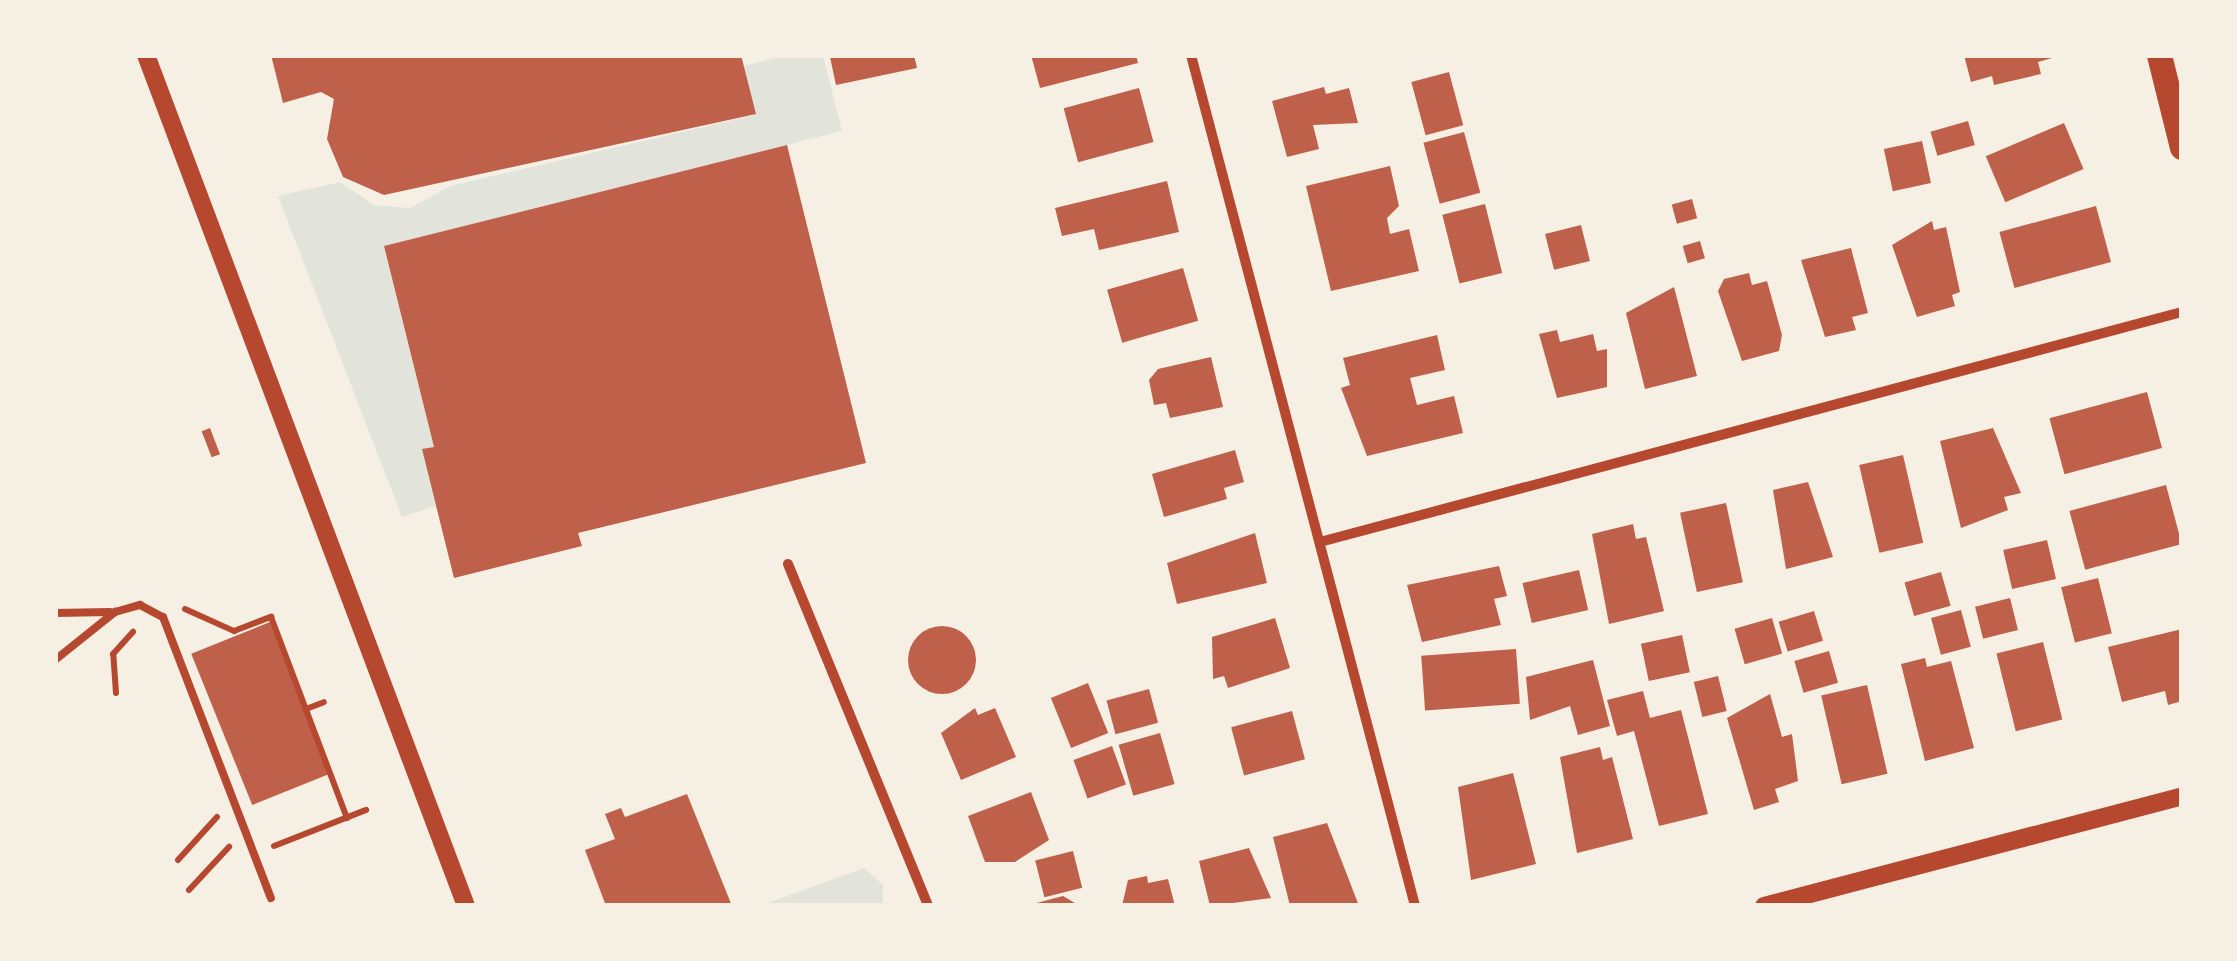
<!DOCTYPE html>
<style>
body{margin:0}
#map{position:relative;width:2237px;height:961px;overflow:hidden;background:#f6efe4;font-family:Lora,serif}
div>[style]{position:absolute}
.green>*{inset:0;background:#e2e4dc}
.building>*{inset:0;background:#bf614a;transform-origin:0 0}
.round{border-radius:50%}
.path>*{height:6px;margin:-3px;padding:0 3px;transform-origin:3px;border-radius:3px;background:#b5482f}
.service>*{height:8px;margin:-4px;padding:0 4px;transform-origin:4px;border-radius:4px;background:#b5482f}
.minor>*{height:10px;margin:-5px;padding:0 5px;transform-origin:5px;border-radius:5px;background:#b5482f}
.tertiary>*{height:18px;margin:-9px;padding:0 9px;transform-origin:9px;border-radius:9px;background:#b5482f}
.primary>*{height:25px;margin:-12.5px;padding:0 12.5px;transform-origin:12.5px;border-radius:12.5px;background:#b5482f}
span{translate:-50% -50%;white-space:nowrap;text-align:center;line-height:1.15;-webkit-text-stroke:10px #f6efe4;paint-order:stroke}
.frame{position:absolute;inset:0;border:58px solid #f6efe4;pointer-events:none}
</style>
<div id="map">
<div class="green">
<i style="clip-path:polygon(785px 55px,823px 55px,842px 131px,384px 246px,434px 447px,422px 450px,436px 506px,402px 517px,278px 196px,340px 182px,374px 205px,410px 208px,450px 186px,755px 115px,744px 66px)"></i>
<i style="clip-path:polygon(864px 868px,883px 885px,883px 906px,759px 906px)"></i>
</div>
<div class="building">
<i style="clip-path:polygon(271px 55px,741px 55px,756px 114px,384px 195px,343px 177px,327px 139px,334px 99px,321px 92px,283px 103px)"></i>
<i style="clip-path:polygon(841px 55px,914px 55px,917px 68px,836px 85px,830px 57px)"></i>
<i style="clip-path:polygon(1031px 55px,1136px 55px,1138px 63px,1040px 88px)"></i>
<i style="clip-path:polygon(1964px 55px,2051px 55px,2052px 58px,2038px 62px,2041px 74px,1994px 85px,1992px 76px,1971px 82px)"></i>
<i style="left:1449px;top:72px;width:55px;height:39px;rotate:75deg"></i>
<i style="clip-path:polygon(1324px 87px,1326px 94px,1349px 88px,1358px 123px,1313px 125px,1319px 149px,1287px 157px,1272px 101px)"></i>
<i style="left:1139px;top:88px;width:56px;height:78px;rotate:75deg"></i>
<i style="left:1968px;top:121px;width:25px;height:39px;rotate:74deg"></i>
<i style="left:2064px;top:123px;width:50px;height:85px;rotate:67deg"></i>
<i style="left:1464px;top:132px;width:63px;height:42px;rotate:75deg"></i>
<i style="left:1922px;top:141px;width:43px;height:39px;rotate:78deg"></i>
<i style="clip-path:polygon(787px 145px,866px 463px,578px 533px,582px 546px,454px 578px,422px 449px,434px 447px,384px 246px)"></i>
<i style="clip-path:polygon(1390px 166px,1399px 206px,1387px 218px,1390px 234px,1409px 229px,1419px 271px,1331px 291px,1306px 186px)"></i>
<i style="clip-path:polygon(1167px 181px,1179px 232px,1099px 250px,1094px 229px,1062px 236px,1055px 208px)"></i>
<i style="left:1692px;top:199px;width:20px;height:21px;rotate:75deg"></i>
<i style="left:1485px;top:204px;width:71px;height:44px;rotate:76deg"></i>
<i style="left:2096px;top:206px;width:58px;height:100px;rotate:75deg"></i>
<i style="clip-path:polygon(1932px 221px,1934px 230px,1946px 227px,1960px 292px,1952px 295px,1955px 306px,1917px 317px,1892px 245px)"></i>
<i style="left:1581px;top:225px;width:37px;height:37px;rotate:76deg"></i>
<i style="left:1700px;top:241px;width:18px;height:18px;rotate:74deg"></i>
<i style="clip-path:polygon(1851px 248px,1868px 313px,1852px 317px,1856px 330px,1825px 337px,1801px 260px)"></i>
<i style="left:1183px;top:268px;width:55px;height:79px;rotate:74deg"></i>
<i style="clip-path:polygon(1749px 273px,1752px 285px,1767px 281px,1782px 335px,1779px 351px,1742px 361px,1718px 291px,1724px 279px)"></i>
<i style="clip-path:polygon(1674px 287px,1697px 376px,1645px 389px,1626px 313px)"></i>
<i style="clip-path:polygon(1557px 330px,1560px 342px,1593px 334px,1597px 351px,1607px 349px,1607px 387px,1557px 398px,1539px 334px)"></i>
<i style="clip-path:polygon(1437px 335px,1445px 370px,1410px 378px,1417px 405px,1454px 396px,1463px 433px,1367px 456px,1341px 388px,1350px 385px,1343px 358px)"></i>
<i style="clip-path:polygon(1211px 357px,1223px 407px,1170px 418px,1166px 403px,1154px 405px,1149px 380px,1158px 369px)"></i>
<i style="left:2147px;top:392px;width:58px;height:101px;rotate:75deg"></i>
<i style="left:210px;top:428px;width:28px;height:9px;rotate:69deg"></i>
<i style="clip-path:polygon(1993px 428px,2021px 493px,2004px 497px,2008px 510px,1961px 528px,1940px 441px)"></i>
<i style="clip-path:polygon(1235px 450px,1244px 482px,1224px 488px,1227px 499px,1164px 517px,1152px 474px)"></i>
<i style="left:1903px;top:455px;width:90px;height:45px;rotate:77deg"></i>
<i style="clip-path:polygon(1808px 482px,1833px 557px,1786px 569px,1773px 490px)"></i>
<i style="left:2166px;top:485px;width:61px;height:100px;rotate:75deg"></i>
<i style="left:1726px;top:503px;width:81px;height:47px;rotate:78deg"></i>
<i style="clip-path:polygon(1633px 524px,1636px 539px,1646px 537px,1664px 611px,1609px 624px,1592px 534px)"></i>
<i style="clip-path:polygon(1255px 533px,1267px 583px,1177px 604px,1167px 563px)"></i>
<i style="left:2047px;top:540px;width:40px;height:45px;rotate:77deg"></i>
<i style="clip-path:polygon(1499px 566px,1507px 596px,1494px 599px,1501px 625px,1422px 642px,1407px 585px)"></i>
<i style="left:1579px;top:570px;width:41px;height:58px;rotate:77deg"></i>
<i style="left:1941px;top:572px;width:35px;height:38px;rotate:74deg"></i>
<i style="left:2098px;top:578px;width:57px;height:38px;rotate:76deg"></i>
<i style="left:2010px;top:598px;width:33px;height:36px;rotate:76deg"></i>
<i style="left:1961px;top:610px;width:38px;height:31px;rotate:75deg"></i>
<i style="left:1814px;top:611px;width:31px;height:37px;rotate:73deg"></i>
<i style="clip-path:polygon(1275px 618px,1290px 668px,1228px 688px,1224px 676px,1213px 679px,1212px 637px)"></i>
<i style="left:1772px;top:618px;width:37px;height:39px;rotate:74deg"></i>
<i style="left:270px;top:622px;width:163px;height:85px;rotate:68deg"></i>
<i class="round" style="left:908px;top:626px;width:68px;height:68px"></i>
<i style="clip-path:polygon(2182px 629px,2182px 701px,2168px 705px,2165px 691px,2122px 702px,2108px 647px)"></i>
<i style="left:1682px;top:635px;width:38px;height:42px;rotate:78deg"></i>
<i style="left:2043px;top:642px;width:80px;height:48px;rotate:76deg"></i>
<i style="left:1516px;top:649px;width:55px;height:95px;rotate:86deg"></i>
<i style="left:1829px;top:651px;width:33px;height:36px;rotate:74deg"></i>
<i style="clip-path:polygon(1925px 658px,1927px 667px,1951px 661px,1974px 748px,1925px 761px,1901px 664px)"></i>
<i style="clip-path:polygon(1593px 660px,1610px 726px,1578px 735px,1570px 706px,1530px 720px,1526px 677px)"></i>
<i style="left:1718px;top:676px;width:36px;height:25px;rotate:76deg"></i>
<i style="left:1088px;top:683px;width:54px;height:40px;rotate:68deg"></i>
<i style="left:1867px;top:685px;width:91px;height:47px;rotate:77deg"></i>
<i style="left:1149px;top:689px;width:35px;height:44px;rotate:75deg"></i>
<i style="clip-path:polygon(1643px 691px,1650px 718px,1681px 710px,1708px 814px,1659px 826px,1634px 731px,1617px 736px,1607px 700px)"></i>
<i style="clip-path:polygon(1770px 694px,1782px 737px,1792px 734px,1798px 781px,1775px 789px,1779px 802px,1754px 810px,1727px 718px)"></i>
<i style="clip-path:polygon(975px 708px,978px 715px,995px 708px,1016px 757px,961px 780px,941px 733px)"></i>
<i style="left:1292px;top:711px;width:50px;height:63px;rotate:75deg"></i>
<i style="left:1160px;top:733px;width:53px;height:43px;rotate:74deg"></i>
<i style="left:1112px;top:746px;width:41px;height:41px;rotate:70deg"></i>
<i style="clip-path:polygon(1600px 747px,1603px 760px,1612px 757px,1633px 839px,1577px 853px,1560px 757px)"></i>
<i style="clip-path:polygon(1513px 773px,1536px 864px,1471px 880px,1458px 787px)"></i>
<i style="clip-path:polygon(1031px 792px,1049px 840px,1015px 862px,985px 862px,968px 816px)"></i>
<i style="clip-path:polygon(687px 794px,732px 906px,606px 906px,585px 850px,615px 839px,605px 814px,621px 808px,625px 817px)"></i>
<i style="clip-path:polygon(1327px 823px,1359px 906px,1290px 906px,1273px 837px)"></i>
<i style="clip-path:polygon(1249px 848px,1271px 898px,1210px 906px,1199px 861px)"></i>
<i style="left:1073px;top:851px;width:38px;height:39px;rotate:76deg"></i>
<i style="clip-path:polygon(1147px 876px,1148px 883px,1168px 879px,1175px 906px,1122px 906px,1128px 880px)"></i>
<i style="clip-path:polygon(1063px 896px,1080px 906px,1029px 906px,1029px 905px)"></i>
</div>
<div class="path">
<i style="left:185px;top:609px;width:54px;rotate:24.2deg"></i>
<i style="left:234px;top:631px;width:40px;rotate:-21deg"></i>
<i style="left:271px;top:617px;width:215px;rotate:69.3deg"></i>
<i style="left:116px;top:693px;width:39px;rotate:-94deg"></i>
<i style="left:113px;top:654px;width:30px;rotate:-48deg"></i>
<i style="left:306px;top:709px;width:19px;rotate:-21deg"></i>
<i style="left:274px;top:846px;width:99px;rotate:-21.4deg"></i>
<i style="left:178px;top:860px;width:58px;rotate:-47.8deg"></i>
<i style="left:189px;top:890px;width:59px;rotate:-47.1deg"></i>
</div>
<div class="service">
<i style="left:55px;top:613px;width:55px;rotate:-1deg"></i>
<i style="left:55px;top:660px;width:77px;rotate:-38.7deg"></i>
<i style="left:115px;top:612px;width:26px;rotate:-16deg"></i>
<i style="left:140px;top:605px;width:26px;rotate:28deg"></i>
<i style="left:163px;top:617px;width:301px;rotate:69deg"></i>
</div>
<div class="minor">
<i style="left:1191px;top:55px;width:880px;rotate:75.25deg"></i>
<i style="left:1320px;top:542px;width:892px;rotate:-14.94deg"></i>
<i style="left:788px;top:564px;width:370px;rotate:67.7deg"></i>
</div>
<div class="tertiary">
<i style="left:146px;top:55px;width:909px;rotate:69.39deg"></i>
<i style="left:1764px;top:906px;width:432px;rotate:-14.7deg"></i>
</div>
<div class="primary">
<i style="left:2159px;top:55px;width:95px;rotate:76deg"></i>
</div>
<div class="frame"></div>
</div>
